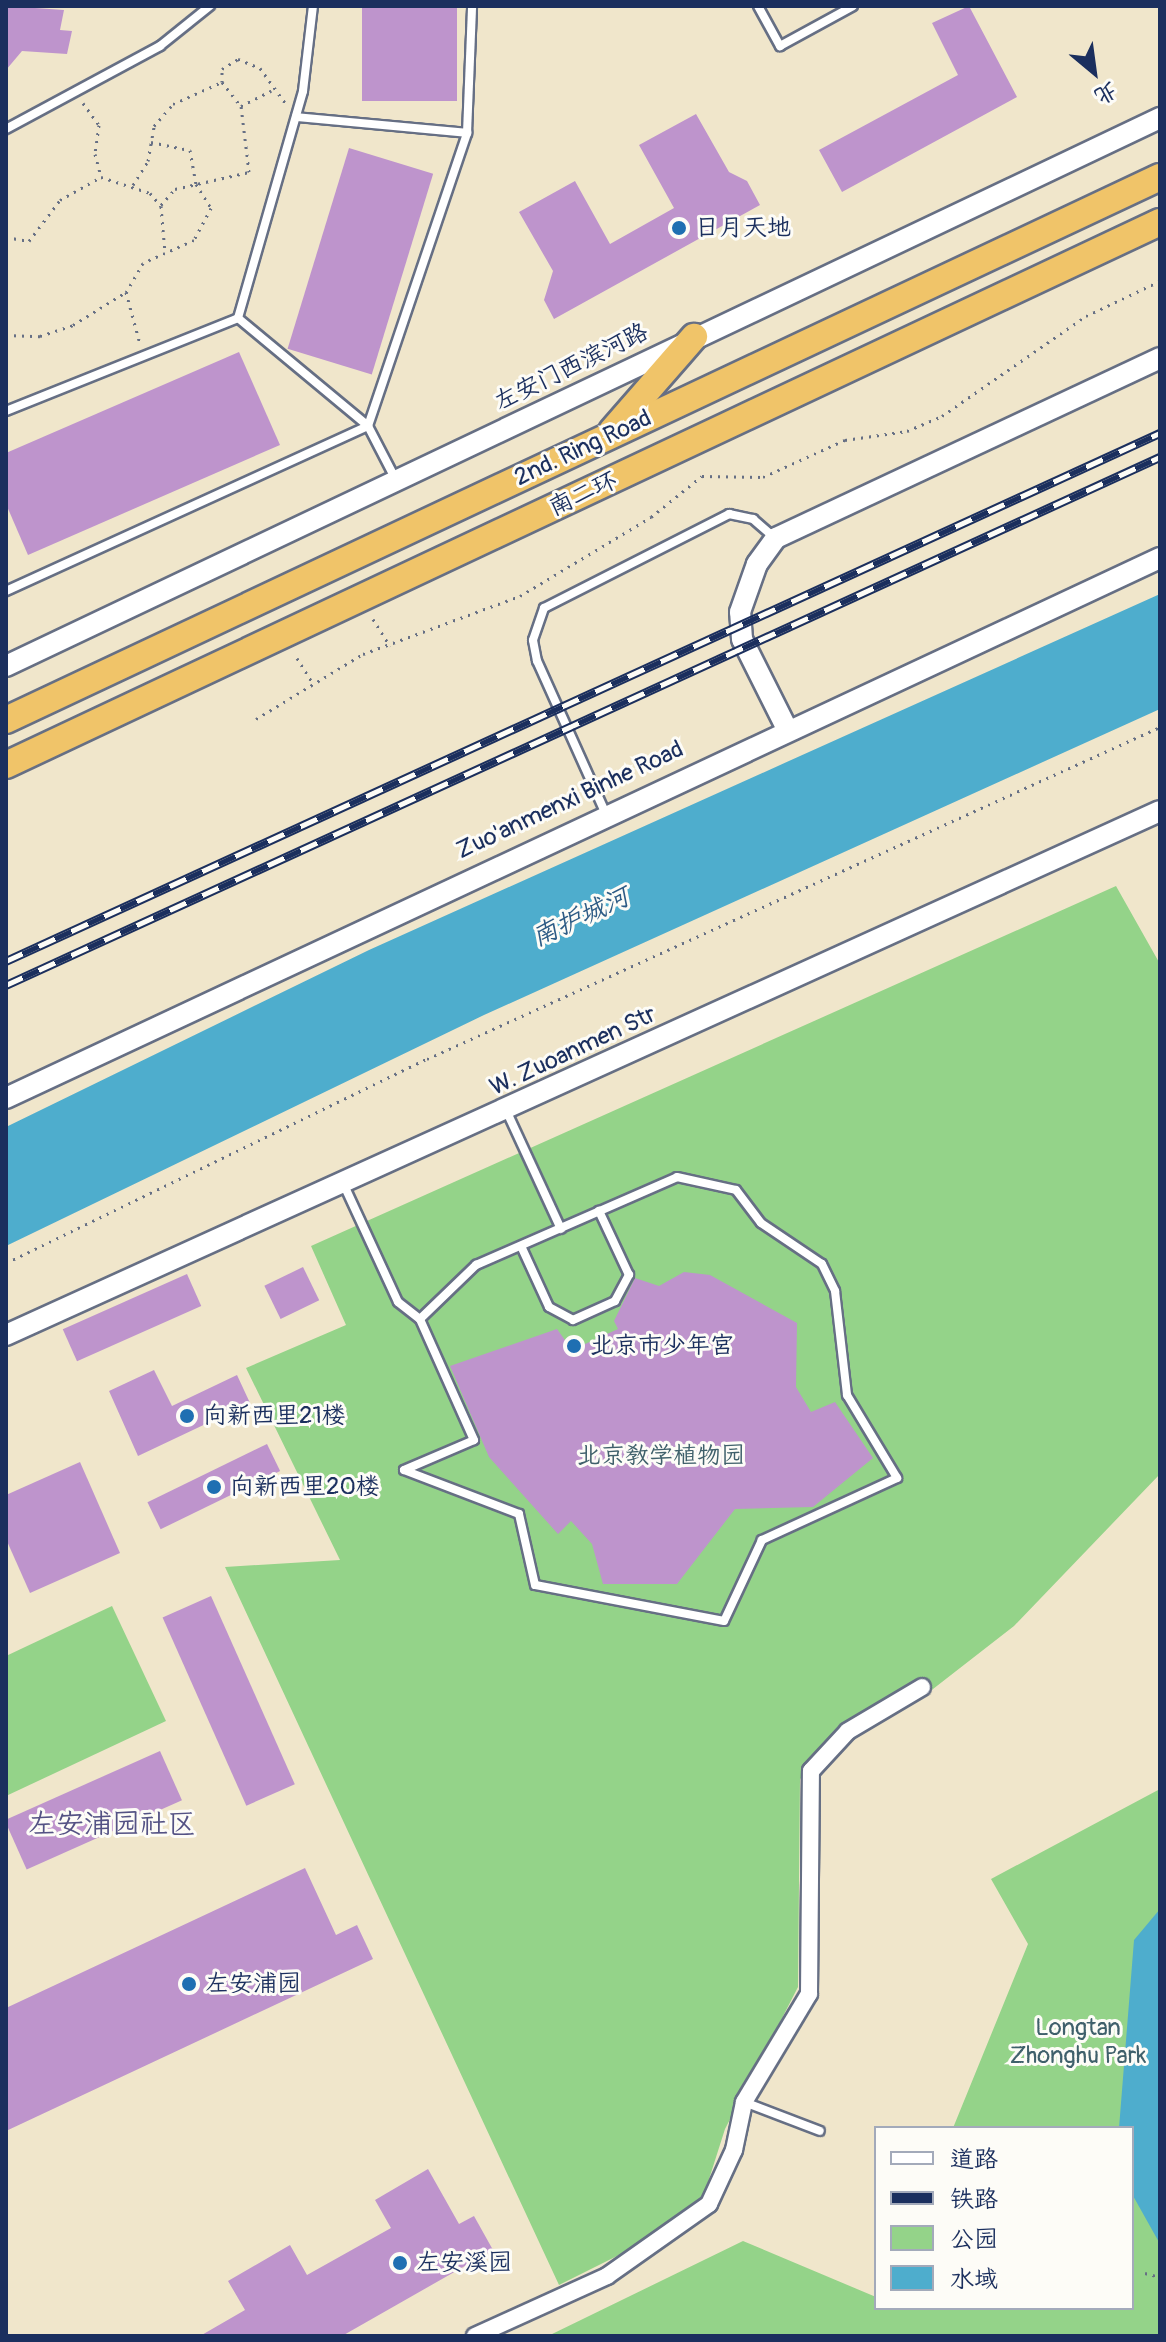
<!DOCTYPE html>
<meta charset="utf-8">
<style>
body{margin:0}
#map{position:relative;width:1166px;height:2342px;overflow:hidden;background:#f0e6cb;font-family:Pangolin,"LXGW WenKai TC",sans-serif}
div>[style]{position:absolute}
.green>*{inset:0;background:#94d389}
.water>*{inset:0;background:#4eadcd}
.building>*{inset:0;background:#be94cc;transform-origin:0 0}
.path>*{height:3px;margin-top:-1.5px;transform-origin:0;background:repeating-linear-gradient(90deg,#666f84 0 2px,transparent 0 8px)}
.roads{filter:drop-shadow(2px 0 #666f84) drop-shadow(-2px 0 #666f84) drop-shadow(0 2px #666f84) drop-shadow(0 -2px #666f84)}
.service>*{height:8px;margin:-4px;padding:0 4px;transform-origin:4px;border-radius:4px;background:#fff}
.minor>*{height:16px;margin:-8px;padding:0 8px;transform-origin:8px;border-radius:8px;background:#fff}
.tertiary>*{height:20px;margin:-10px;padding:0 10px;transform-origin:10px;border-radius:10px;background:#fff}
.trunk>*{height:26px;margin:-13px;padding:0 13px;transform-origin:13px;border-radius:13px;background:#f0c469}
.rail>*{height:9px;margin-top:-4.5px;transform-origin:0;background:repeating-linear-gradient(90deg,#fdfcf7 0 18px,#1b2f5e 0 36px);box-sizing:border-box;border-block:2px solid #1b2f5e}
.dots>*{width:22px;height:22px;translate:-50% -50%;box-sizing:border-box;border:4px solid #fdfcf7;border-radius:50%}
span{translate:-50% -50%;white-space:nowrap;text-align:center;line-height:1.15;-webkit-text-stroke:6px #fdfcf7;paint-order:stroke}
.poi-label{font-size:24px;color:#1b2f5e}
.left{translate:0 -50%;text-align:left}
.street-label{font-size:24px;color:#1b2f5e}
.park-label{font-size:24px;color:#3f606b}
.water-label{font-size:26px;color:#2d5b85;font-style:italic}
.quarter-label{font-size:28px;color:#545284}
.frame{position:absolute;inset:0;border:8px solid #1b2f5e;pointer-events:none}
.legend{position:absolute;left:874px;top:2126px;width:260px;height:184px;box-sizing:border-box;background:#fdfcf7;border:2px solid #a3aaba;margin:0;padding:10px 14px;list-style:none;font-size:24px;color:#1b2f5e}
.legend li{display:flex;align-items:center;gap:16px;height:40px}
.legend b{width:40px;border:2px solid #a3aaba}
.north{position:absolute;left:1054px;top:32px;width:80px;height:80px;-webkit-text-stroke:6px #fdfcf7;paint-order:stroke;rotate:151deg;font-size:22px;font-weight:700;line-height:32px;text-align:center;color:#1b2f5e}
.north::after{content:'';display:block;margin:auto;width:28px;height:36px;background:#1b2f5e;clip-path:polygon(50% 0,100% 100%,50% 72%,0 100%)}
</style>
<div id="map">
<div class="green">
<i style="clip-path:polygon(1116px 886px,1160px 964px,1160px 1474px,1014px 1626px,933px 1689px,811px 1756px,800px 1780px,798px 1987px,725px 2129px,703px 2198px,663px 2233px,559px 2285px,225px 1567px,340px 1560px,246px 1368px,346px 1325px,311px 1246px)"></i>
<i style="clip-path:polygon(112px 1606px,166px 1721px,6px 1796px,6px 1656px)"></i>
<i style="clip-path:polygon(1160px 1789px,1160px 2336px,548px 2336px,743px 2241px,876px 2297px,876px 2308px,1132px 2308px,1132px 2128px,953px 2128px,1028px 1944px,991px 1879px)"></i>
</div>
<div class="water">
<i style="clip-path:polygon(1160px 594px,1160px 709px,484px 1015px,6px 1246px,6px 1127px,369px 950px)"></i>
<i style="clip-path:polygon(1160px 1909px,1160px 2244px,1132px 2194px,1132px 2128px,1119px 2128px,1134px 1940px)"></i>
</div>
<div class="building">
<i style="clip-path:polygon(6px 6px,64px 10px,60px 30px,72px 31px,67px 54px,22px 51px,6px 70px)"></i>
<i style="left:362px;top:6px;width:95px;height:95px"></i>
<i style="clip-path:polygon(969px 6px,1017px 97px,842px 192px,819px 150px,958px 75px,932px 23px)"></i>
<i style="clip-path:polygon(696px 114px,729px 172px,747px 181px,760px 205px,554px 319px,544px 300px,553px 271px,519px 212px,575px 181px,610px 244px,674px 208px,639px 145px)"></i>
<i style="left:349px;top:148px;width:88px;height:210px;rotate:17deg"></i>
<i style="clip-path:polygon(239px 352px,280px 445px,28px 555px,6px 504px,6px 453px)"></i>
<i style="left:303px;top:1267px;width:37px;height:43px;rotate:64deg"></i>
<i style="clip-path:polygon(684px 1272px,710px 1275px,797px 1323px,796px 1387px,811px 1412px,835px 1402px,873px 1458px,813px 1507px,735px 1509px,677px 1584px,603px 1584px,592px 1544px,571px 1521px,558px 1534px,489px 1457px,450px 1366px,557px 1329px,572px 1350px,618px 1329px,614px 1321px,635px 1278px,659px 1286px)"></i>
<i style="left:187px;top:1274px;width:35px;height:136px;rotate:66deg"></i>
<i style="clip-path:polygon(154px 1370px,172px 1406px,237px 1375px,250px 1403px,138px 1456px,109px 1391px)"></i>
<i style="left:267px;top:1444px;width:30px;height:133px;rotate:64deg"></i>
<i style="clip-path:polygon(80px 1462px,120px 1553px,30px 1593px,6px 1539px,6px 1495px)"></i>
<i style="left:211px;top:1596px;width:206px;height:53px;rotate:66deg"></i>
<i style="left:160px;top:1751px;width:54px;height:170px;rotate:66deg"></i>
<i style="clip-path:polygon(305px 1868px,336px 1935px,357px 1925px,373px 1959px,6px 2131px,6px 2008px)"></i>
<i style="clip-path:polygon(428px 2169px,459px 2224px,474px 2216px,493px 2250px,342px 2336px,200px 2336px,245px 2310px,228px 2281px,290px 2245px,307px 2275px,391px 2228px,375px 2200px)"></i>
</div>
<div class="path">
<i style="left:222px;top:82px;width:31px;rotate:52deg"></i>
<i style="left:241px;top:106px;width:34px;rotate:-27deg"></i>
<i style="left:83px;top:103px;width:27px;rotate:54deg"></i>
<i style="left:99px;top:125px;width:29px;rotate:98deg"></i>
<i style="left:95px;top:154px;width:24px;rotate:75deg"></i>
<i style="left:151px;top:142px;width:40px;rotate:12deg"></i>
<i style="left:190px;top:150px;width:35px;rotate:80deg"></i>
<i style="left:196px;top:184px;width:28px;rotate:58deg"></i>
<i style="left:211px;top:208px;width:36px;rotate:118deg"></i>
<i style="left:194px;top:240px;width:32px;rotate:156deg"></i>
<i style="left:133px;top:185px;width:28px;rotate:-58deg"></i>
<i style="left:148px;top:161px;width:36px;rotate:-80deg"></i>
<i style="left:154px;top:126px;width:29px;rotate:-49deg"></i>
<i style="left:173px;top:104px;width:54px;rotate:-24.2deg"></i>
<i style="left:222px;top:82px;width:13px;rotate:-90deg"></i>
<i style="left:222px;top:69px;width:19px;rotate:-32deg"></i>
<i style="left:238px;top:59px;width:24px;rotate:22deg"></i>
<i style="left:260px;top:68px;width:44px;rotate:54.2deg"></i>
<i style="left:161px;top:205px;width:21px;rotate:-49deg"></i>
<i style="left:175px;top:189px;width:76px;rotate:-12.9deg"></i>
<i style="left:249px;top:172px;width:66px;rotate:-96.9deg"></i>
<i style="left:6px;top:237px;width:23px;rotate:10deg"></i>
<i style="left:29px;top:241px;width:51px;rotate:-52.9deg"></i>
<i style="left:60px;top:200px;width:47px;rotate:-29.3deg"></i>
<i style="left:101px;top:177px;width:52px;rotate:18.1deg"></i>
<i style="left:150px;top:193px;width:17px;rotate:50deg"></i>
<i style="left:161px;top:206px;width:47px;rotate:85.1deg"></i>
<i style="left:165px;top:253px;width:24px;rotate:156deg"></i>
<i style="left:143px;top:263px;width:34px;rotate:120deg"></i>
<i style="left:126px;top:292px;width:54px;rotate:74.9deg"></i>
<i style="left:6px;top:335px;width:34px;rotate:2deg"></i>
<i style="left:40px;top:336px;width:35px;rotate:-18deg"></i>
<i style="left:73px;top:325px;width:62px;rotate:-31.9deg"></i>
<i style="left:373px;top:619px;width:32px;rotate:58deg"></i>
<i style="left:297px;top:658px;width:31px;rotate:58deg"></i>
<i style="left:256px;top:719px;width:125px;rotate:-31.3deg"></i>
<i style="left:363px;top:654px;width:167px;rotate:-20.3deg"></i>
<i style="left:520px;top:596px;width:153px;rotate:-31.1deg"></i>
<i style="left:651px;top:517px;width:65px;rotate:-38.8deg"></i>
<i style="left:702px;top:476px;width:61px;rotate:0.9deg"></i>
<i style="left:763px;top:477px;width:90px;rotate:-24.3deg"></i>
<i style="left:845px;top:440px;width:63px;rotate:-8.3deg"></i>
<i style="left:907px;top:431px;width:38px;rotate:-23deg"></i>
<i style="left:942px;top:416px;width:175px;rotate:-34.8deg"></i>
<i style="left:1086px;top:316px;width:82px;rotate:-25.3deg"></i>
<i style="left:6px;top:1263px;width:468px;rotate:-25.9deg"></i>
<i style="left:427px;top:1059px;width:805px;rotate:-24.37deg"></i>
<i style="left:1145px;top:2273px;width:16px;rotate:15deg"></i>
</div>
<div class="roads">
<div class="service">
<i style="left:758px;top:6px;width:46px;rotate:61.2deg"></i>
<i style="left:780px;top:46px;width:83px;rotate:-28.7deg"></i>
<i style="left:296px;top:117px;width:172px;rotate:5.3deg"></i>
<i style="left:6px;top:129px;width:175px;rotate:-28.3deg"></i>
<i style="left:160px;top:46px;width:64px;rotate:-38.7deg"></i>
<i style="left:238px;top:318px;width:169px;rotate:39.7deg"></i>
<i style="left:368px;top:426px;width:309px;rotate:-71.3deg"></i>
<i style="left:467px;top:133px;width:127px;rotate:-87.7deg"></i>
<i style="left:6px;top:411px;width:250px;rotate:-21.8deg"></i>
<i style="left:238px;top:318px;width:236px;rotate:-74deg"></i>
<i style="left:303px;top:91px;width:86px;rotate:-83.3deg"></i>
<i style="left:6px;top:591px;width:398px;rotate:-24.5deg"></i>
<i style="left:368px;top:426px;width:61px;rotate:62.6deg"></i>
<i style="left:605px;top:812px;width:166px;rotate:-114.2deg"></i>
<i style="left:537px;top:661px;width:21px;rotate:-101deg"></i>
<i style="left:533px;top:640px;width:34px;rotate:-71deg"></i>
<i style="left:544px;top:608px;width:208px;rotate:-26.9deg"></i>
<i style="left:729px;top:514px;width:25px;rotate:12deg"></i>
<i style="left:753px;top:519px;width:29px;rotate:41deg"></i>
<i style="left:506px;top:1110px;width:131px;rotate:65.2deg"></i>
<i style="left:677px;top:1177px;width:60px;rotate:12.4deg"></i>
<i style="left:736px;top:1190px;width:41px;rotate:52.9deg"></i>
<i style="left:761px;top:1223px;width:73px;rotate:33.9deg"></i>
<i style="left:822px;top:1264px;width:30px;rotate:64deg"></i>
<i style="left:835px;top:1291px;width:105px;rotate:83.4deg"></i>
<i style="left:847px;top:1395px;width:97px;rotate:58.9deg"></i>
<i style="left:897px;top:1478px;width:149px;rotate:155.3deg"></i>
<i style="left:762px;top:1540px;width:89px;rotate:115.1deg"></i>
<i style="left:724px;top:1621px;width:192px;rotate:-169.2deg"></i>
<i style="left:535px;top:1585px;width:73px;rotate:-102.7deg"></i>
<i style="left:519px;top:1514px;width:123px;rotate:-159.1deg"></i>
<i style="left:404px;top:1470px;width:76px;rotate:-23.2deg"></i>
<i style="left:474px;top:1440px;width:133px;rotate:-114.1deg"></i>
<i style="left:420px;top:1319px;width:78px;rotate:-44deg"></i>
<i style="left:476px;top:1265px;width:219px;rotate:-23.6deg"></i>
<i style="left:343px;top:1183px;width:131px;rotate:65.2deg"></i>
<i style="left:398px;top:1302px;width:28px;rotate:38deg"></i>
<i style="left:521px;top:1246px;width:67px;rotate:65.3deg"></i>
<i style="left:549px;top:1307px;width:27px;rotate:28deg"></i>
<i style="left:573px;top:1320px;width:46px;rotate:-24.3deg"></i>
<i style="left:615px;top:1301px;width:30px;rotate:-62deg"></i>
<i style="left:629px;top:1275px;width:71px;rotate:-115.1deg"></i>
<i style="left:744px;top:2102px;width:81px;rotate:20.9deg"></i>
</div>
<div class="minor">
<i style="left:475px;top:2336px;width:145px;rotate:-24.4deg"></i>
<i style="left:607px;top:2276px;width:125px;rotate:-35.2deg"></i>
<i style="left:709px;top:2204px;width:60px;rotate:-65.2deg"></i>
<i style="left:734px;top:2150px;width:49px;rotate:-78.2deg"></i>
<i style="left:744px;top:2102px;width:126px;rotate:-59deg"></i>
<i style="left:809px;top:1994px;width:223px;rotate:-89.5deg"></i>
<i style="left:811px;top:1771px;width:54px;rotate:-47.2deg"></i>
<i style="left:848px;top:1731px;width:86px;rotate:-30.7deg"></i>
</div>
<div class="tertiary">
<i style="left:6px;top:666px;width:1278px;rotate:-25.4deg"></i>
<i style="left:786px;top:727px;width:98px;rotate:-116.6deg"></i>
<i style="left:742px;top:639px;width:27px;rotate:-94deg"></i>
<i style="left:740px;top:612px;width:51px;rotate:-70.5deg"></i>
<i style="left:757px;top:564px;width:32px;rotate:-54deg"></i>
<i style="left:776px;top:538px;width:424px;rotate:-25.1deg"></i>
<i style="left:6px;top:1098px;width:1274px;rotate:-25.08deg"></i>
<i style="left:6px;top:1335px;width:1267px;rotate:-24.42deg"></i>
</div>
<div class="trunk">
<i style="left:612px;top:431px;width:125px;rotate:-48.9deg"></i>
<i style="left:6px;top:720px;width:1275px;rotate:-25.2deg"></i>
<i style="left:6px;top:765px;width:1275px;rotate:-25.2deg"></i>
</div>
</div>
<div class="rail">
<i style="left:6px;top:961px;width:1269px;rotate:-24.59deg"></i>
<i style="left:6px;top:985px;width:1269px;rotate:-24.59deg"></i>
</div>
<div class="dots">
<i style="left:679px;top:228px;background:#1f6fb2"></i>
<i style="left:574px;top:1346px;background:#1f6fb2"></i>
<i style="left:187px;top:1416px;background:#1f6fb2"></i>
<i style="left:214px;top:1487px;background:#1f6fb2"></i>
<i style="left:189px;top:1984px;background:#1f6fb2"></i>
<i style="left:400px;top:2263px;background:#1f6fb2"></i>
</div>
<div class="poi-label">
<span class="left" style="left:695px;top:228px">日月天地</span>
<span class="left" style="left:590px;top:1346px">北京市少年宫</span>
<span class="left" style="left:203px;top:1416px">向新西里21楼</span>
<span class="left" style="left:230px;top:1487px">向新西里20楼</span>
<span class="left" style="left:205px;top:1984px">左安浦园</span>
<span class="left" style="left:416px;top:2263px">左安溪园</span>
</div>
<div class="street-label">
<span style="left:571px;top:367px;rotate:-26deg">左安门西滨河路</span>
<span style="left:583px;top:448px;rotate:-25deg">2nd. Ring Road</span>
<span style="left:583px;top:494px;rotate:-25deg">南二环</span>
<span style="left:570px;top:800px;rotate:-25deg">Zuo'anmenxi Binhe Road</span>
<span style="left:573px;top:1051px;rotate:-25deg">W. Zuoanmen Str</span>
</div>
<div class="park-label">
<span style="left:661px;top:1456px">北京教学植物园</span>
<span style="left:1078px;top:2042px">Longtan<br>Zhonghu Park</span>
</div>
<div class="water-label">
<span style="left:581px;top:918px;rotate:-25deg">南护城河</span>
</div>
<div class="quarter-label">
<span style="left:112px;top:1825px">左安浦园社区</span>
</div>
<div class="frame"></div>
<ul class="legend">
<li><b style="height:10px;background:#fff"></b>道路</li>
<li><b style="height:10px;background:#1b2f5e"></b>铁路</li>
<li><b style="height:22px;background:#94d389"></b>公园</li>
<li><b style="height:22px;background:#4eadcd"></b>水域</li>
</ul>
<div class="north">北</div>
</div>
